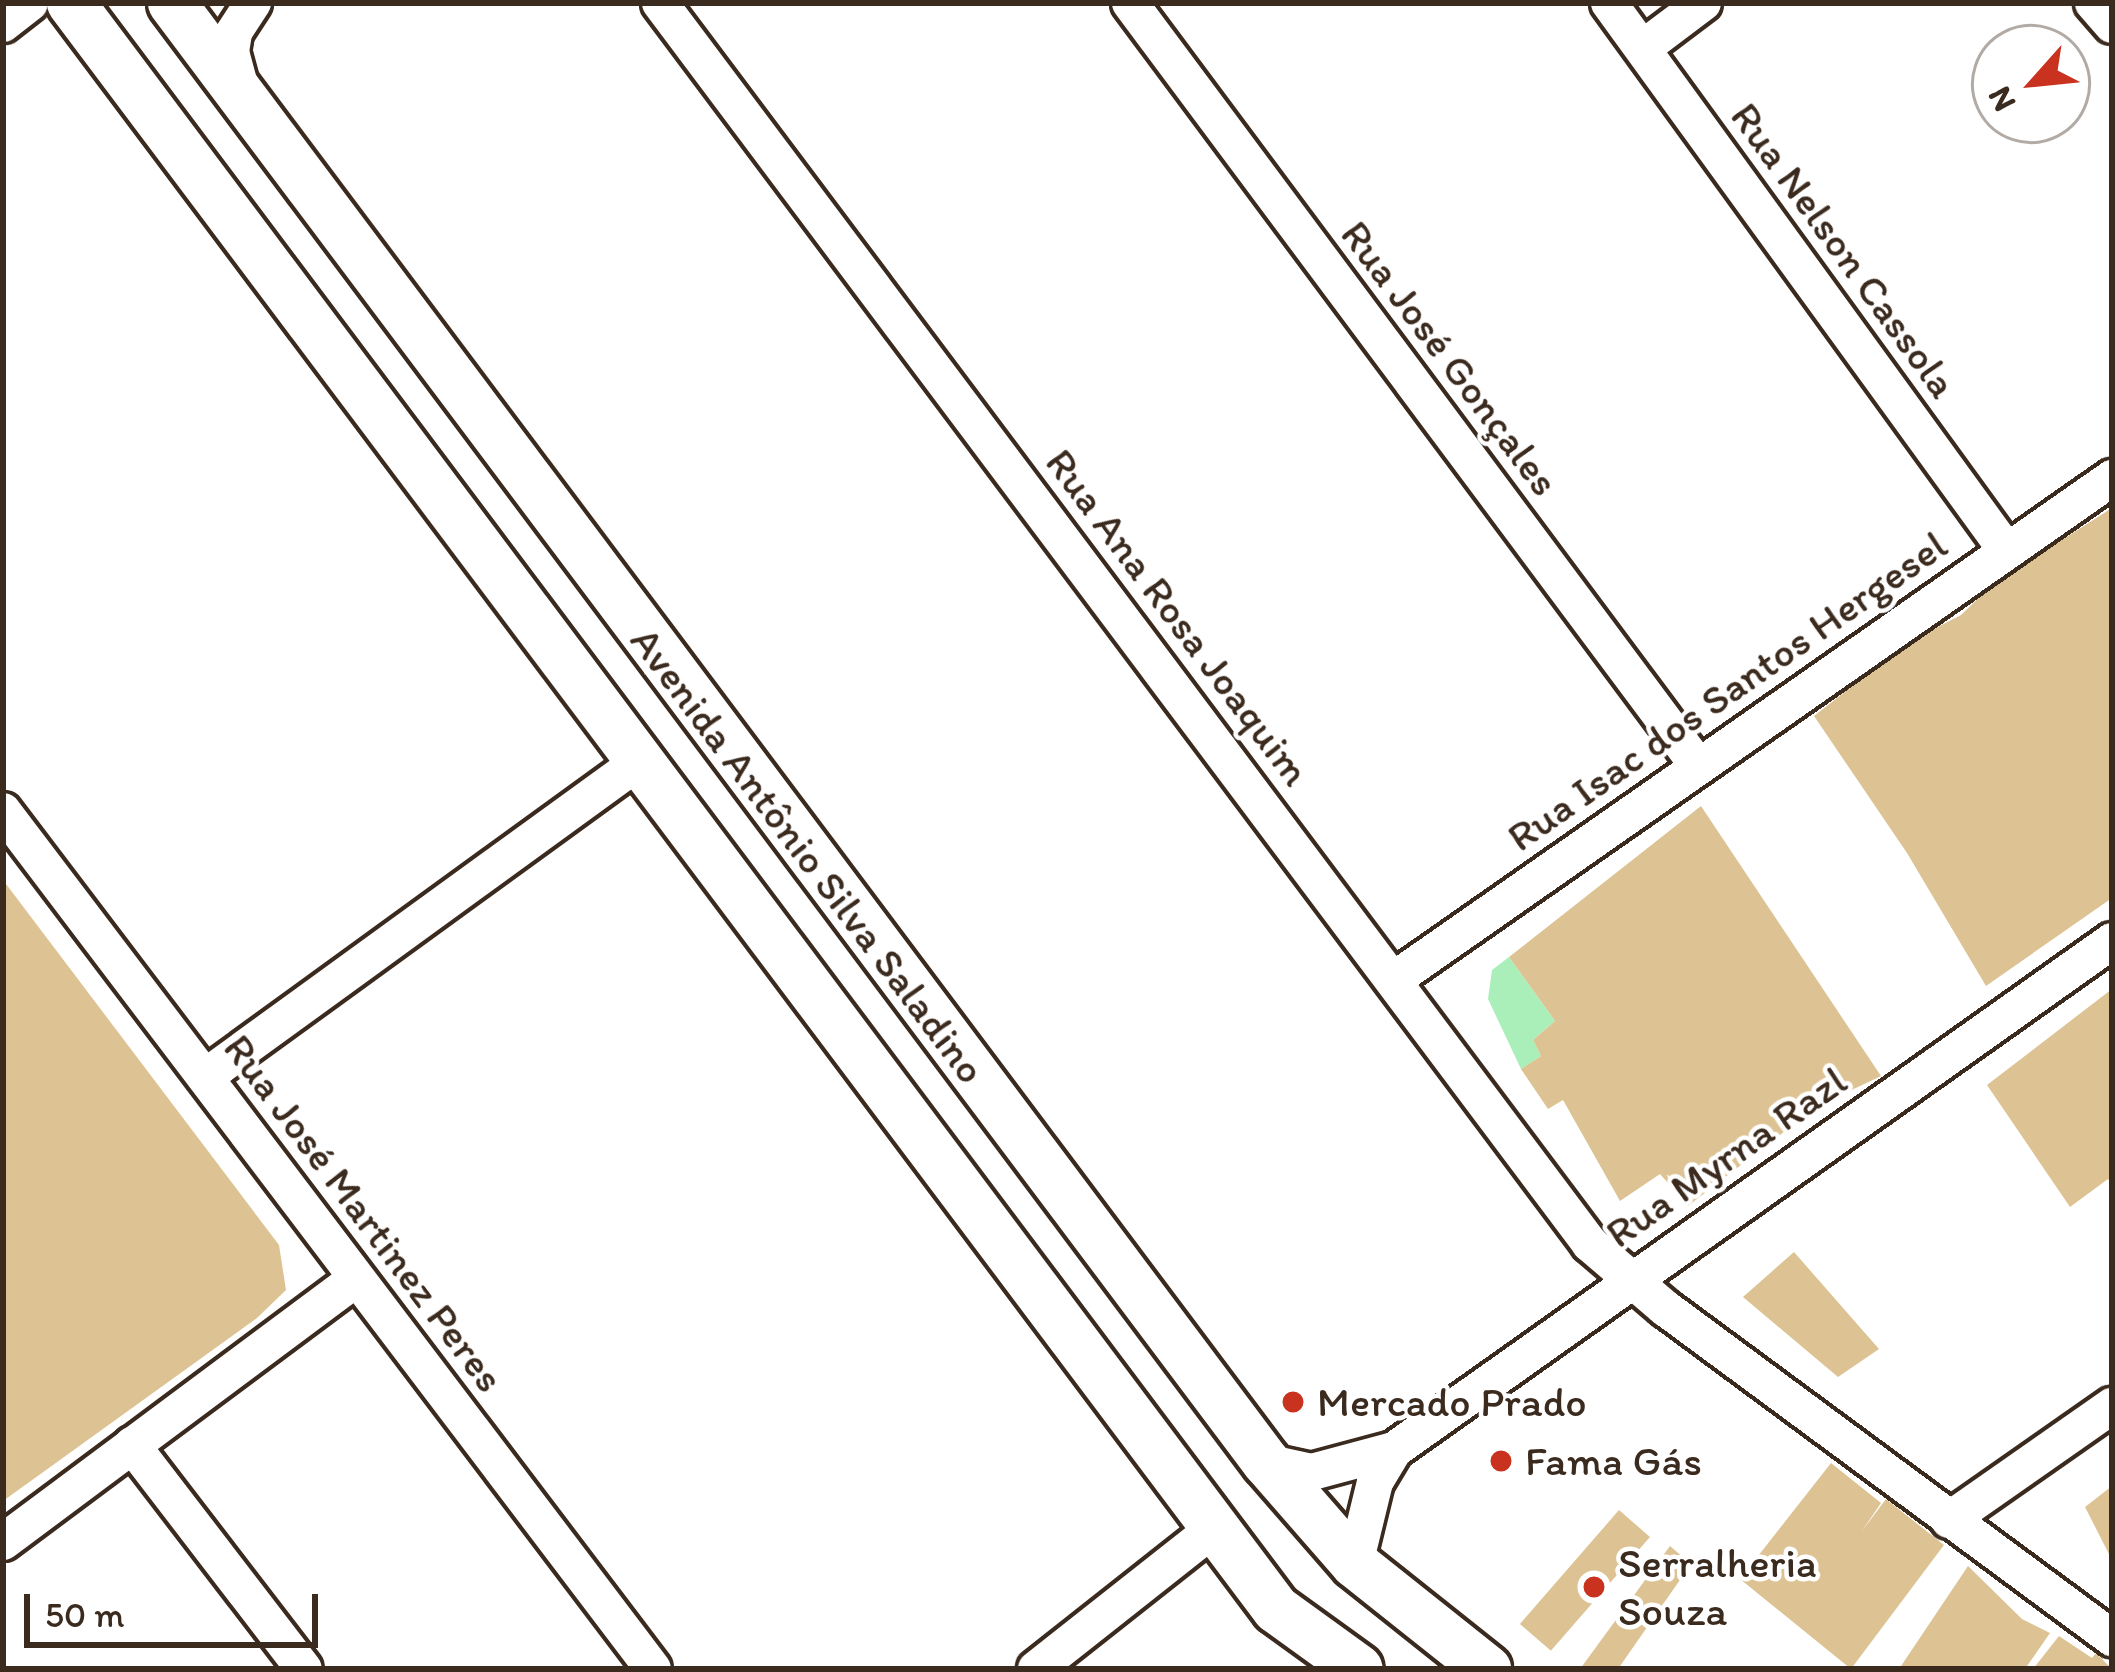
<!DOCTYPE html>
<meta charset="utf-8">
<style>
body{margin:0}
#map{position:relative;width:2115px;height:1672px;overflow:hidden;background:#fff;font-family:Itim,sans-serif}
div>[style]{position:absolute}
.green>*{inset:0;background:#aaefba}
.building>*{inset:0;background:#ddc393;transform-origin:0 0}
.roads{filter:drop-shadow(3px 0 #3b2a1e) drop-shadow(-3px 0 #3b2a1e) drop-shadow(0 3px #3b2a1e) drop-shadow(0 -3px #3b2a1e)}
.minor>*{height:36px;margin:-18px;padding:0 18px;transform-origin:18px;border-radius:18px;background:#fff}
.secondary>*{height:48px;margin:-24px;padding:0 24px;transform-origin:24px;border-radius:24px;background:#fff}
.dots>*{width:33px;height:33px;translate:-50% -50%;box-sizing:border-box;border:6px solid #fff;border-radius:50%}
span{translate:-50% -50%;white-space:nowrap;text-align:center;line-height:1.15;-webkit-text-stroke:9px #fff;paint-order:stroke}
.street-label{font-size:42px;color:#3b2a1e}
.poi-label{font-size:42px;color:#3b2a1e}
.left{translate:0 -50%;text-align:left}
.frame{position:absolute;inset:0;border:6px solid #3b2a1e;pointer-events:none}
.north{position:absolute;left:1971px;top:24px;width:120px;height:120px;box-sizing:border-box;background:#fff;border:3px solid #b1aaa5;border-radius:50%;rotate:243deg;font-size:33px;font-weight:700;line-height:48px;text-align:center;color:#3b2a1e}
.north::after{content:'';display:block;margin:auto;width:42px;height:54px;background:#c8321e;clip-path:polygon(50% 0,100% 100%,50% 72%,0 100%)}
.scale{position:absolute;left:24px;top:1594px;width:294px;height:54px;box-sizing:border-box;border:6px solid #3b2a1e;border-top:0;padding-left:15px;font-size:36px;line-height:42px;white-space:nowrap;color:#3b2a1e;-webkit-text-stroke:9px #fff;paint-order:stroke}
</style>
<div id="map">
<div class="green">
<i style="clip-path:polygon(1509px 957px,1555px 1021px,1533px 1040px,1541px 1056px,1521px 1069px,1488px 999px,1492px 970px)"></i>
</div>
<div class="building">
<i style="clip-path:polygon(2112px 508px,2112px 898px,1986px 986px,1907px 853px,1814px 716px,1907px 643px,1961px 615px,1993px 584px)"></i>
<i style="clip-path:polygon(1701px 806px,1881px 1076px,1816px 1107px,1688px 1206px,1660px 1174px,1620px 1201px,1563px 1100px,1548px 1109px,1521px 1069px,1541px 1056px,1533px 1040px,1555px 1021px,1509px 957px)"></i>
<i style="clip-path:polygon(3px 880px,279px 1245px,286px 1290px,257px 1318px,3px 1501px)"></i>
<i style="clip-path:polygon(2112px 989px,2112px 1185px,2108px 1179px,2070px 1207px,1987px 1085px)"></i>
<i style="clip-path:polygon(1794px 1252px,1879px 1349px,1838px 1377px,1743px 1297px)"></i>
<i style="clip-path:polygon(1831px 1463px,1881px 1503px,1862px 1531px,1886px 1499px,1944px 1545px,1851px 1669px,1740px 1579px)"></i>
<i style="clip-path:polygon(2112px 1486px,2112px 1560px,2085px 1507px)"></i>
<i style="left:1619px;top:1510px;width:41px;height:151px;rotate:41deg"></i>
<i style="clip-path:polygon(1670px 1546px,1691px 1564px,1618px 1669px,1580px 1669px)"></i>
<i style="clip-path:polygon(1968px 1566px,2022px 1619px,2050px 1633px,2025px 1669px,1899px 1669px)"></i>
<i style="clip-path:polygon(2059px 1636px,2092px 1658px,2096px 1653px,2112px 1669px,2033px 1669px)"></i>
</div>
<div class="roads">
<div class="minor">
<i style="left:660px;top:3px;width:1551px;rotate:53.15deg"></i>
<i style="left:1590px;top:1244px;width:99px;rotate:40.5deg"></i>
<i style="left:1665px;top:1308px;width:556px;rotate:36.44deg"></i>
<i style="left:1130px;top:3px;width:951px;rotate:53.33deg"></i>
<i style="left:1609px;top:3px;width:676px;rotate:54.03deg"></i>
<i style="left:2093px;top:3px;width:29px;rotate:49deg"></i>
<i style="left:3px;top:24px;width:34px;rotate:-38deg"></i>
<i style="left:1643px;top:48px;width:75px;rotate:-36.9deg"></i>
<i style="left:241px;top:89px;width:38px;rotate:-105deg"></i>
<i style="left:231px;top:52px;width:20px;rotate:-81deg"></i>
<i style="left:234px;top:32px;width:35px;rotate:-57deg"></i>
<i style="left:3px;top:811px;width:1076px;rotate:52.85deg"></i>
<i style="left:1395px;top:979px;width:875px;rotate:-34.94deg"></i>
<i style="left:205px;top:1077px;width:538px;rotate:-36deg"></i>
<i style="left:132px;top:1445px;width:282px;rotate:52.5deg"></i>
<i style="left:1266px;top:1462px;width:47px;rotate:12.3deg"></i>
<i style="left:1312px;top:1472px;width:85px;rotate:-15deg"></i>
<i style="left:1394px;top:1450px;width:880px;rotate:-35.33deg"></i>
<i style="left:1949px;top:1520px;width:199px;rotate:-35deg"></i>
<i style="left:3px;top:1542px;width:440px;rotate:-36.7deg"></i>
<i style="left:1355px;top:1564px;width:84px;rotate:-76.3deg"></i>
<i style="left:1375px;top:1482px;width:37px;rotate:-59deg"></i>
<i style="left:1036px;top:1669px;width:229px;rotate:-38.3deg"></i>
</div>
<div class="secondary">
<i style="left:71px;top:3px;width:2008px;rotate:53.12deg"></i>
<i style="left:1276px;top:1609px;width:102px;rotate:35.9deg"></i>
<i style="left:172px;top:3px;width:1824px;rotate:53.14deg"></i>
<i style="left:1266px;top:1462px;width:135px;rotate:48.9deg"></i>
<i style="left:1355px;top:1564px;width:169px;rotate:38.5deg"></i>
</div>
</div>
<div class="dots">
<i style="left:1293px;top:1402px;background:#c8321e"></i>
<i style="left:1501px;top:1461px;background:#c8321e"></i>
<i style="left:1594px;top:1587px;background:#c8321e"></i>
</div>
<div class="street-label">
<span style="left:1844px;top:250px;rotate:54deg">Rua Nelson Cassola</span>
<span style="left:1450px;top:358px;rotate:53deg">Rua José Gonçales</span>
<span style="left:1178px;top:617px;rotate:53deg">Rua Ana Rosa Joaquim</span>
<span style="left:1727px;top:691px;rotate:-35deg">Rua Isac dos Santos Hergesel</span>
<span style="left:808px;top:855px;rotate:53deg">Avenida Antônio Silva Saladino</span>
<span style="left:1726px;top:1157px;rotate:-35deg">Rua Myrna Razl</span>
<span style="left:364px;top:1213px;rotate:53deg">Rua José Martinez Peres</span>
</div>
<div class="poi-label">
<span class="left" style="left:1317px;top:1402px">Mercado Prado</span>
<span class="left" style="left:1525px;top:1461px">Fama Gás</span>
<span class="left" style="left:1618px;top:1587px">Serralheria<br>Souza</span>
</div>
<div class="frame"></div>
<div class="north">N</div>
<div class="scale">50 m</div>
</div>
